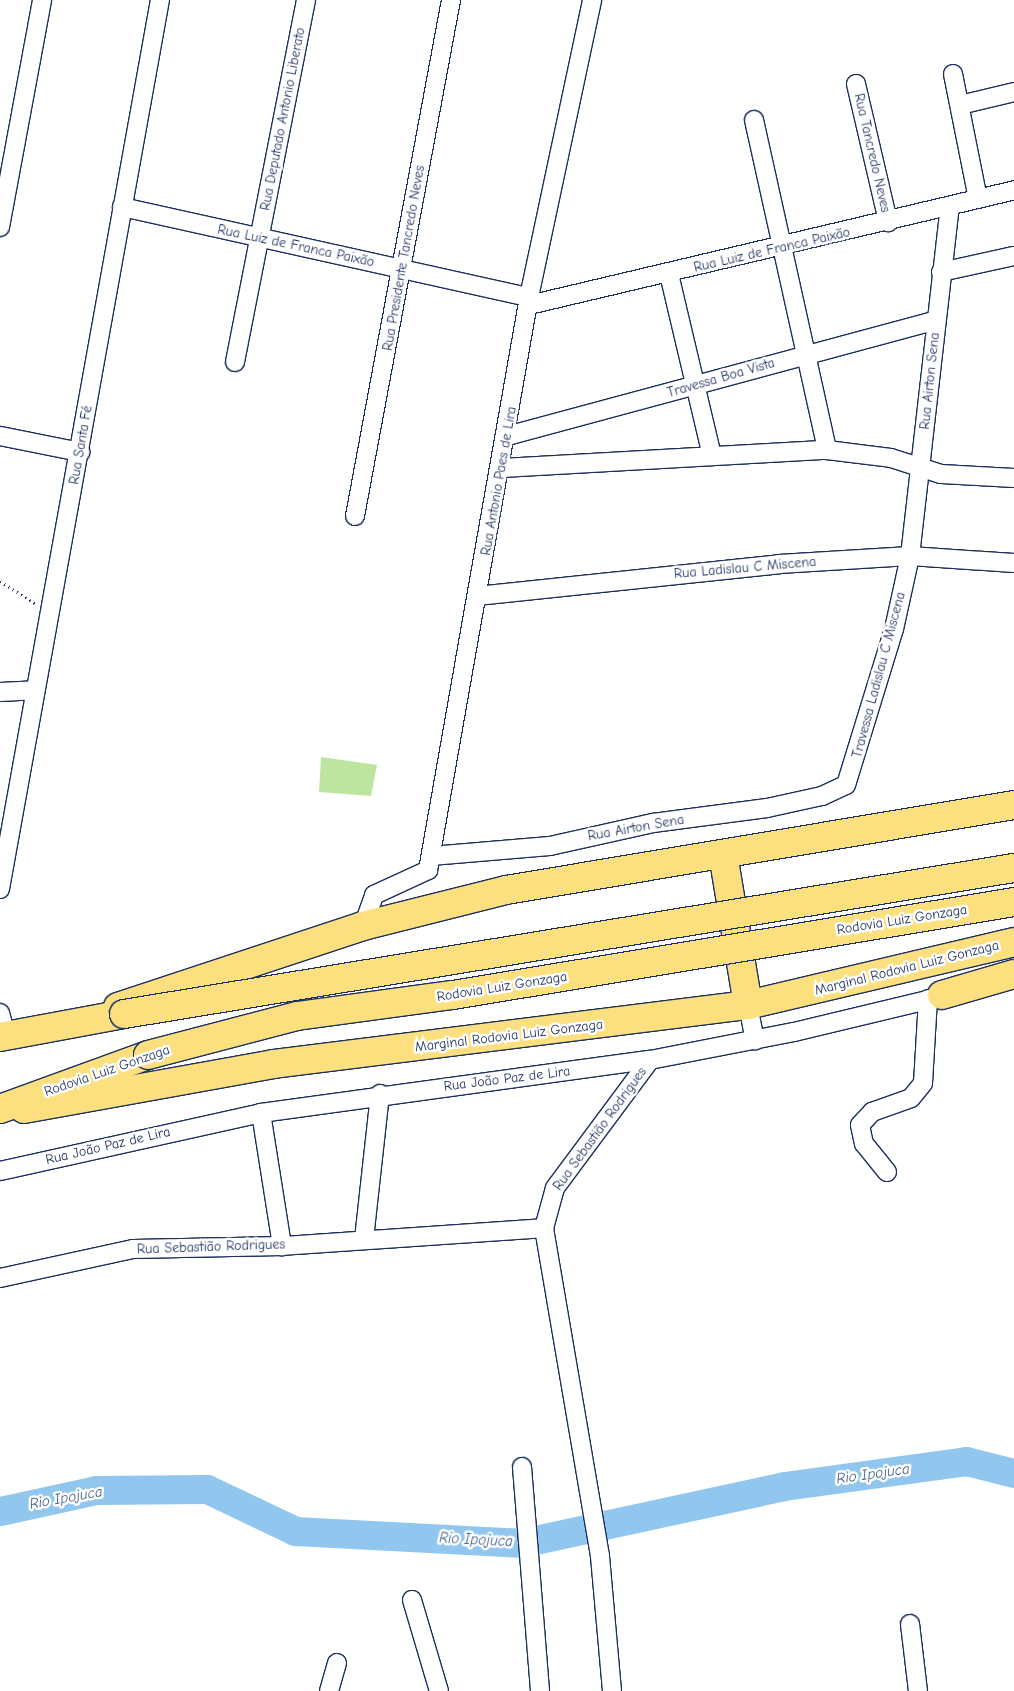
<!DOCTYPE html>
<meta charset="utf-8">
<style>
body{margin:0}
#map{position:relative;width:1014px;height:1691px;overflow:hidden;background:#fff;font-family:"Comic Neue",sans-serif}
div>[style]{position:absolute}
.green>*{inset:0;background:#bee5a0}
.river>*{height:29px;margin:-14.5px;padding:0 14.5px;transform-origin:14.5px;border-radius:14.5px;background:#91c7ef}
.path>*{height:3px;margin-top:-1.5px;transform-origin:0;background:repeating-linear-gradient(90deg,#1b2f5e 0 1px,transparent 0 5px)}
.roads{filter:drop-shadow(1px 0 #1b2f5e) drop-shadow(-1px 0 #1b2f5e) drop-shadow(0 1px #1b2f5e) drop-shadow(0 -1px #1b2f5e)}
.street>*{height:18px;margin:-9px;padding:0 9px;transform-origin:9px;border-radius:9px;background:#fff}
.primary>*{height:28px;margin:-14px;padding:0 14px;transform-origin:14px;border-radius:14px;background:#fce080}
.highway>*{height:28px;margin:-14px;padding:0 14px;transform-origin:14px;border-radius:14px;background:#fce080}
.bridges{filter:drop-shadow(1px 0 #1b2f5e) drop-shadow(-1px 0 #1b2f5e) drop-shadow(0 1px #1b2f5e) drop-shadow(0 -1px #1b2f5e)}
.highway-bridge>*{height:28px;margin:-14px;padding:0 14px;transform-origin:14px;border-radius:14px;background:#fce080}
span{translate:-50% -50%;white-space:nowrap;text-align:center;line-height:1.15;-webkit-text-stroke:5px #fff;paint-order:stroke}
.street-label{font-size:14px;color:#1b2f5e}
.water-label{font-size:15px;color:#3e5d8a;font-style:italic}
</style>
<div id="map">
<div class="green">
<i style="clip-path:polygon(321px 757px,377px 765px,371px 796px,319px 792px)"></i>
</div>
<div class="river">
<i style="left:0;top:1511px;width:98px;rotate:-12.3deg"></i>
<i style="left:96px;top:1490px;width:111px;rotate:-0.5deg"></i>
<i style="left:207px;top:1489px;width:98px;rotate:25.5deg"></i>
<i style="left:295px;top:1531px;width:226px;rotate:3deg"></i>
<i style="left:521px;top:1543px;width:269px;rotate:-12.2deg"></i>
<i style="left:784px;top:1486px;width:184px;rotate:-7.8deg"></i>
<i style="left:966px;top:1461px;width:49px;rotate:14deg"></i>
</div>
<div class="path">
<i style="left:0;top:581px;width:43px;rotate:32.6deg"></i>
</div>
<div class="roads">
<div class="street">
<i style="left:953px;top:74px;width:127px;rotate:78.7deg"></i>
<i style="left:856px;top:84px;width:142px;rotate:76.9deg"></i>
<i style="left:960px;top:105px;width:56px;rotate:-13.5deg"></i>
<i style="left:754px;top:120px;width:338px;rotate:77.5deg"></i>
<i style="left:122px;top:207px;width:417px;rotate:12.5deg"></i>
<i style="left:0;top:227px;width:231px;rotate:-79.5deg"></i>
<i style="left:941px;top:272px;width:75px;rotate:-12.4deg"></i>
<i style="left:669px;top:274px;width:187px;rotate:76.7deg"></i>
<i style="left:529px;top:305px;width:498px;rotate:-13.3deg"></i>
<i style="left:235px;top:362px;width:369px;rotate:-78.9deg"></i>
<i style="left:0;top:436px;width:82px;rotate:11.3deg"></i>
<i style="left:507px;top:436px;width:444px;rotate:-15.1deg"></i>
<i style="left:502px;top:468px;width:325px;rotate:-3.2deg"></i>
<i style="left:827px;top:450px;width:64px;rotate:7.1deg"></i>
<i style="left:891px;top:458px;width:52px;rotate:17.7deg"></i>
<i style="left:941px;top:474px;width:73px;rotate:3.1deg"></i>
<i style="left:355px;top:516px;width:525px;rotate:-79.46deg"></i>
<i style="left:477px;top:596px;width:304px;rotate:-6deg"></i>
<i style="left:779px;top:564px;width:131px;rotate:-3.5deg"></i>
<i style="left:910px;top:556px;width:104px;rotate:3.9deg"></i>
<i style="left:0;top:692px;width:35px;rotate:-3deg"></i>
<i style="left:431px;top:856px;width:119px;rotate:-4.8deg"></i>
<i style="left:550px;top:846px;width:106px;rotate:-12.6deg"></i>
<i style="left:653px;top:823px;width:115px;rotate:-7.5deg"></i>
<i style="left:767px;top:808px;width:56px;rotate:-12.3deg"></i>
<i style="left:822px;top:796px;width:26px;rotate:-25deg"></i>
<i style="left:846px;top:785px;width:163px;rotate:-72.9deg"></i>
<i style="left:894px;top:629px;width:75px;rotate:-77.6deg"></i>
<i style="left:910px;top:556px;width:352px;rotate:-83.5deg"></i>
<i style="left:0;top:889px;width:903px;rotate:-79.8deg"></i>
<i style="left:363px;top:926px;width:33px;rotate:-70deg"></i>
<i style="left:374px;top:895px;width:60px;rotate:-24.8deg"></i>
<i style="left:428px;top:870px;width:582px;rotate:-80deg"></i>
<i style="left:529px;top:297px;width:304px;rotate:-78deg"></i>
<i style="left:748px;top:1005px;width:36px;rotate:79deg"></i>
<i style="left:0;top:1013px;width:24px;rotate:75deg"></i>
<i style="left:261px;top:1113px;width:135px;rotate:81deg"></i>
<i style="left:0;top:1171px;width:267px;rotate:-12.5deg"></i>
<i style="left:261px;top:1113px;width:393px;rotate:-7.8deg"></i>
<i style="left:650px;top:1060px;width:147px;rotate:-11deg"></i>
<i style="left:794px;top:1032px;width:163px;rotate:-13.5deg"></i>
<i style="left:887px;top:1172px;width:36px;rotate:-129deg"></i>
<i style="left:864px;top:1144px;width:19px;rotate:-102deg"></i>
<i style="left:860px;top:1125px;width:18px;rotate:-47deg"></i>
<i style="left:872px;top:1112px;width:41px;rotate:-19.7deg"></i>
<i style="left:911px;top:1098px;width:19px;rotate:-51deg"></i>
<i style="left:923px;top:1083px;width:84px;rotate:-86.6deg"></i>
<i style="left:364px;top:1239px;width:146px;rotate:-83.7deg"></i>
<i style="left:0;top:1278px;width:136px;rotate:-12.3deg"></i>
<i style="left:133px;top:1249px;width:149px;rotate:-1.2deg"></i>
<i style="left:282px;top:1246px;width:263px;rotate:-3.9deg"></i>
<i style="left:522px;top:1467px;width:225px;rotate:85.4deg"></i>
<i style="left:412px;top:1600px;width:95px;rotate:73.5deg"></i>
<i style="left:910px;top:1624px;width:67px;rotate:83.2deg"></i>
<i style="left:329px;top:1691px;width:29px;rotate:-74deg"></i>
<i style="left:612px;top:1691px;width:136px;rotate:-95.1deg"></i>
<i style="left:600px;top:1556px;width:333px;rotate:-99.7deg"></i>
<i style="left:544px;top:1228px;width:41px;rotate:-74.6deg"></i>
<i style="left:555px;top:1188px;width:159px;rotate:-53.4deg"></i>
</div>
<div class="primary">
<i style="left:723px;top:854px;width:153px;rotate:80.6deg"></i>
<i style="left:942px;top:995px;width:75px;rotate:-16.3deg"></i>
<i style="left:118px;top:1007px;width:258px;rotate:-18.3deg"></i>
<i style="left:363px;top:926px;width:147px;rotate:-14.1deg"></i>
<i style="left:506px;top:890px;width:515px;rotate:-9.5deg"></i>
<i style="left:24px;top:1109px;width:254px;rotate:-10.2deg"></i>
<i style="left:274px;top:1064px;width:478px;rotate:-7.1deg"></i>
<i style="left:748px;top:1005px;width:273px;rotate:-13.3deg"></i>
</div>
<div class="highway">
<i style="left:0;top:1037px;width:126px;rotate:-10.5deg"></i>
<i style="left:0;top:1109px;width:158px;rotate:-20deg"></i>
</div>
</div>
<div class="bridges">
<div class="highway-bridge">
<i style="left:124px;top:1014px;width:902px;rotate:-9.32deg"></i>
<i style="left:148px;top:1055px;width:154px;rotate:-14.7deg"></i>
<i style="left:297px;top:1016px;width:157px;rotate:-7.7deg"></i>
<i style="left:453px;top:995px;width:569px;rotate:-9.41deg"></i>
</div>
</div>
<div class="street-label">
<span style="left:283px;top:119px;rotate:-79deg">Rua Deputado Antonio Liberato</span>
<span style="left:872px;top:153px;rotate:77deg">Rua Tancredo Neves</span>
<span style="left:296px;top:246px;rotate:12deg">Rua Luiz de Franca Paixão</span>
<span style="left:772px;top:250px;rotate:-13deg">Rua Luiz de Franca Paixão</span>
<span style="left:404px;top:258px;rotate:-80deg">Rua Presidente Tancredo Neves</span>
<span style="left:721px;top:378px;rotate:-16deg">Travessa Boa Vista</span>
<span style="left:930px;top:381px;rotate:-84deg">Rua Airton Sena</span>
<span style="left:81px;top:445px;rotate:-80deg">Rua Santa Fé</span>
<span style="left:499px;top:481px;rotate:-80deg">Rua Antonio Paes de Lira</span>
<span style="left:745px;top:568px;rotate:-5deg">Rua Ladislau C Miscena</span>
<span style="left:879px;top:675px;rotate:-75deg">Travessa Ladislau C Miscena</span>
<span style="left:636px;top:828px;rotate:-10deg">Rua Airton Sena</span>
<span style="left:902px;top:920px;rotate:-9deg">Rodovia Luiz Gonzaga</span>
<span style="left:907px;top:968px;rotate:-14deg">Marginal Rodovia Luiz Gonzaga</span>
<span style="left:502px;top:987px;rotate:-9deg">Rodovia Luiz Gonzaga</span>
<span style="left:509px;top:1036px;rotate:-7deg">Marginal Rodovia Luiz Gonzaga</span>
<span style="left:107px;top:1071px;rotate:-19deg">Rodovia Luiz Gonzaga</span>
<span style="left:507px;top:1079px;rotate:-7deg">Rua João Paz de Lira</span>
<span style="left:600px;top:1129px;rotate:-54deg">Rua Sebastião Rodrigues</span>
<span style="left:108px;top:1146px;rotate:-13deg">Rua João Paz de Lira</span>
<span style="left:211px;top:1247px;rotate:-2deg">Rua Sebastião Rodrigues</span>
</div>
<div class="water-label">
<span style="left:873px;top:1474px;rotate:-8deg">Rio Ipojuca</span>
<span style="left:66px;top:1498px;rotate:-10deg">Rio Ipojuca</span>
<span style="left:476px;top:1540px;rotate:3deg">Rio Ipojuca</span>
</div>
</div>
